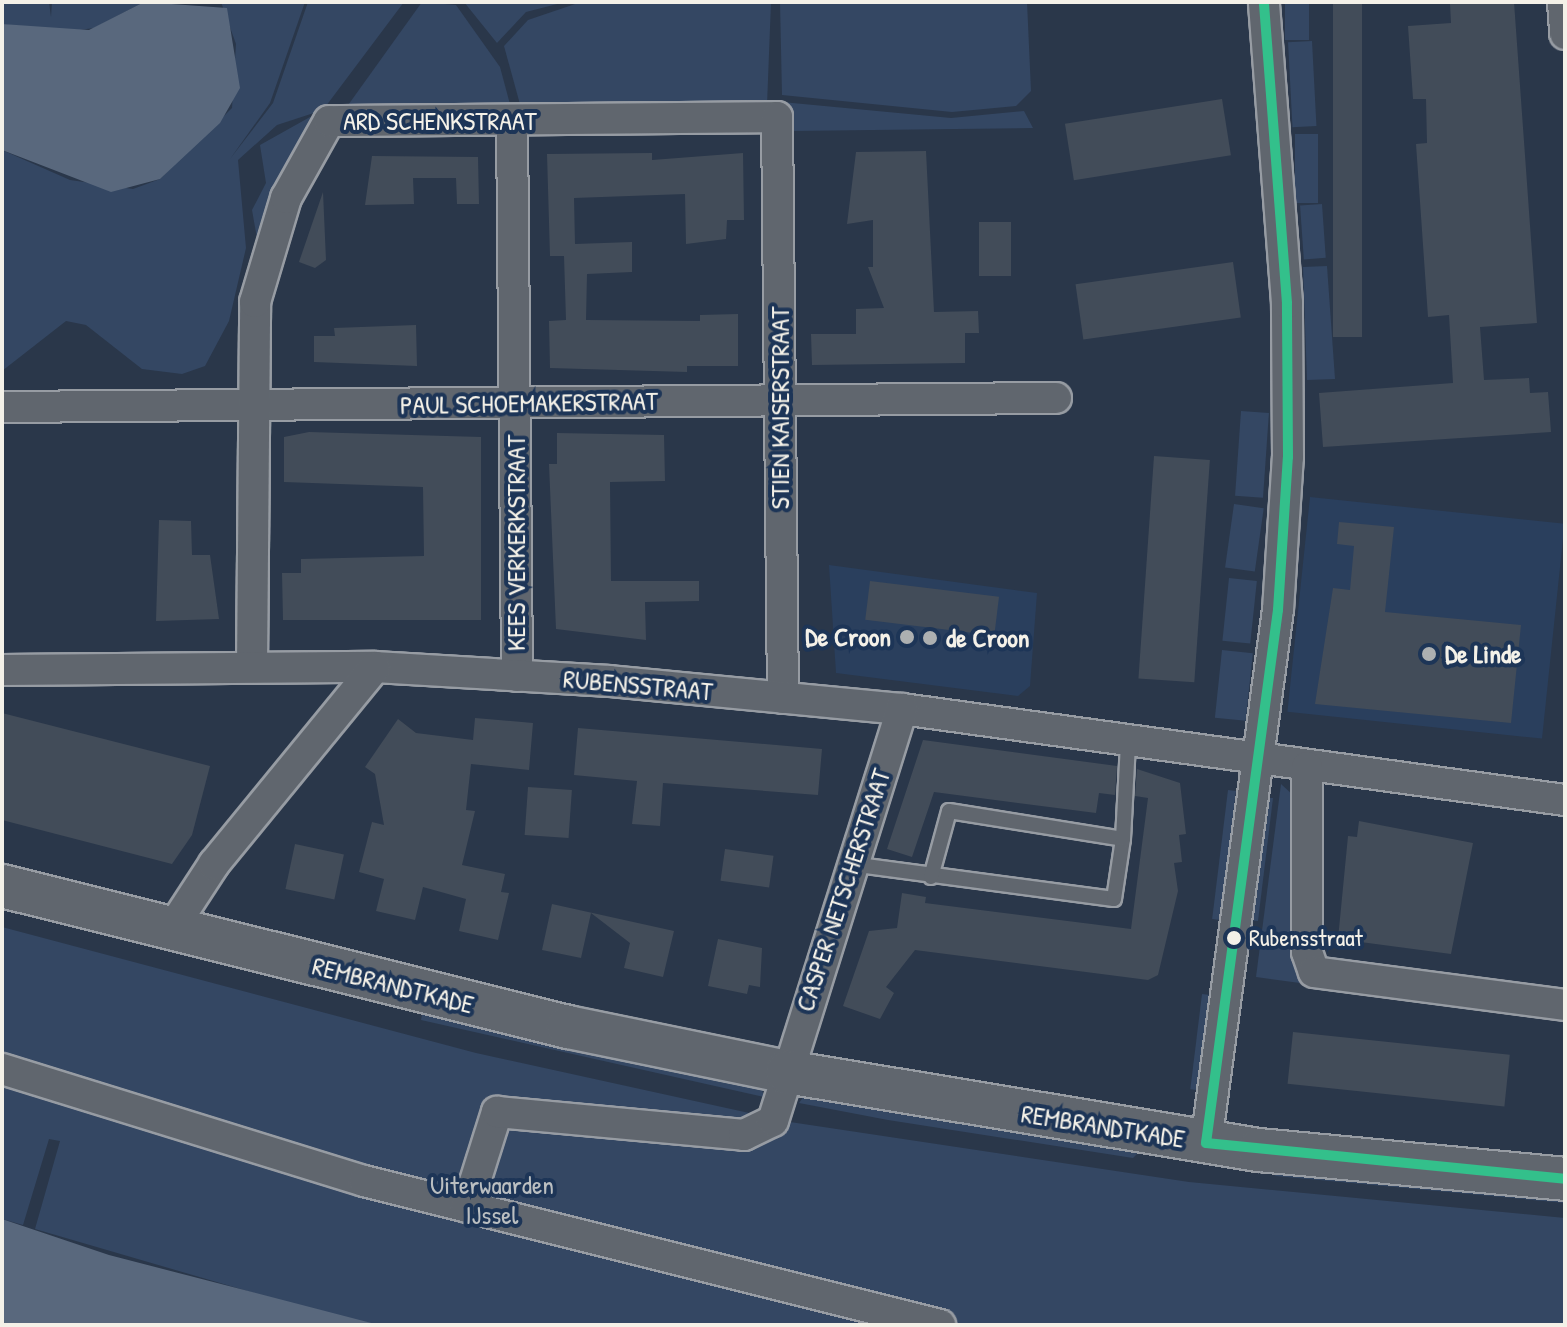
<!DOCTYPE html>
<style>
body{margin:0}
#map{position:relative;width:1567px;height:1327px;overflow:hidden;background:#2a374a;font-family:"Patrick Hand",sans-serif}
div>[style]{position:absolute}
.built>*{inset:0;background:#2a3f5d;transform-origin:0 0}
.green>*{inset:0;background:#344763;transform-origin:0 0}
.water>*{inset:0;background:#59687d}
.building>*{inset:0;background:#424c59;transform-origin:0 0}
.roads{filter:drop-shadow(2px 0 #979ca3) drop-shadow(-2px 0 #979ca3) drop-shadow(0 2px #979ca3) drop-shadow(0 -2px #979ca3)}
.lane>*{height:14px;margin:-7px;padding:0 7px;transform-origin:7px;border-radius:7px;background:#60666e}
.street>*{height:30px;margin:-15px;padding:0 15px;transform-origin:15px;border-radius:15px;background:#60666e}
.secondary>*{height:42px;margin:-21px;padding:0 21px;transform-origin:21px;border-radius:21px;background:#60666e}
.bus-1>*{height:10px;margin:-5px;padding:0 5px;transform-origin:5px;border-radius:5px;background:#33c08b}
.dots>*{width:22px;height:22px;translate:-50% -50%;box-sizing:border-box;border:4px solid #1d3557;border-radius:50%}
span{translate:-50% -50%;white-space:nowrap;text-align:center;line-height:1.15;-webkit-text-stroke:8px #1d3557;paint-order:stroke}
.bus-label{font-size:24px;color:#f4f1e8}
.left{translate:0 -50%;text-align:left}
.street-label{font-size:26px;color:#f4f1e8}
.poi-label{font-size:26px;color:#f4f1e8;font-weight:700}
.right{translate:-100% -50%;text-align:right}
.park-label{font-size:26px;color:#bbbfc1}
.frame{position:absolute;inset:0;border:4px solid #f4f1e8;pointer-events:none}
</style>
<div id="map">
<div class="built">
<i style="left:1310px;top:497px;width:256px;height:216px;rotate:6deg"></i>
<i style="clip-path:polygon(829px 565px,1037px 593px,1030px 686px,1018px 696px,836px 673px)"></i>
</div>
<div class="green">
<i style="clip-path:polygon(2px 2px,49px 2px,51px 17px,52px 2px,144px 2px,94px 28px,65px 32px,2px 24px)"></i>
<i style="clip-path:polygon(221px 2px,305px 2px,270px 103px,230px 159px,273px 103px,308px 2px,404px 2px,323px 110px,277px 125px,238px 160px,246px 248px,229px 321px,205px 366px,182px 374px,142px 369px,86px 325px,66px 321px,2px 371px,2px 150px,70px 180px,133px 189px,160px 179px,232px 108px,236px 44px)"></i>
<i style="clip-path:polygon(422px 2px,456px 5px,500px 67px,511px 108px,346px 108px)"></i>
<i style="clip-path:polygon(464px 2px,565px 2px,526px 12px,497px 43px)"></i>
<i style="clip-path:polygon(581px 2px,771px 2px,767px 105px,521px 108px,504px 46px,528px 20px)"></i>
<i style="clip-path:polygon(780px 2px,1027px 2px,1031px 91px,1016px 106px,952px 112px,782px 95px)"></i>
<i style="left:1285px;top:2px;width:24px;height:38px"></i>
<i style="left:1312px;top:41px;width:85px;height:24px;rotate:87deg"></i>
<i style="clip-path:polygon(782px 102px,951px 118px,1024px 111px,1033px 128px,789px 131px)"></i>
<i style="clip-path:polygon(310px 117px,319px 119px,258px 244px,252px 210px,266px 183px,260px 145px)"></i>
<i style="left:1295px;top:134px;width:23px;height:69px"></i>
<i style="left:1322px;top:204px;width:54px;height:22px;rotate:86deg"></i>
<i style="clip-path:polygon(1327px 266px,1335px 379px,1307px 380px,1303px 267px)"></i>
<i style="left:1241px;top:411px;width:28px;height:85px;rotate:4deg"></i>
<i style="left:1234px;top:504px;width:30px;height:64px;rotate:8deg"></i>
<i style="left:1229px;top:578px;width:28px;height:63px;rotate:6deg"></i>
<i style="left:1222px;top:650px;width:31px;height:68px;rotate:6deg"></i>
<i style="clip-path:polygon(1281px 784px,1294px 796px,1300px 983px,1256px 977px)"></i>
<i style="left:1228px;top:790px;width:8px;height:130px;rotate:7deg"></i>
<i style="clip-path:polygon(1265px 798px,1273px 798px,1258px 921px,1246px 920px)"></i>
<i style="clip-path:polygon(2px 927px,476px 1053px,790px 1122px,1189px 1182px,1565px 1218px,1565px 1325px,379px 1325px,333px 1316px,35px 1229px,60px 1141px,49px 1139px,23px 1225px,2px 1219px)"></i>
<i style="left:1202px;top:994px;width:8px;height:96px;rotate:7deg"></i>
<i style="clip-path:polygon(423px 1010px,760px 1083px,764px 1097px,421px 1020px)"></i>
<i style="clip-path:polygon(804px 1096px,1140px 1151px,1133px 1158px,888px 1120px,799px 1103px)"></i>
<i style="clip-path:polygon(1263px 1169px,1565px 1191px,1565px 1203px,1276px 1176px)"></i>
</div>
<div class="water">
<i style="clip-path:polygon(144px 2px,227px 8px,240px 88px,220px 123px,160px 179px,111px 192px,2px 150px,2px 24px,89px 30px)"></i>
<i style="clip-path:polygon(2px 1219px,109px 1255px,379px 1325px,2px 1325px)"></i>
</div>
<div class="building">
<i style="left:1333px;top:2px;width:29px;height:335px"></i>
<i style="clip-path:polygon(1514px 2px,1537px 323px,1480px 327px,1484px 380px,1529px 378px,1530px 393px,1548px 392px,1551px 432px,1323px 447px,1319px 393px,1453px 383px,1449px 315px,1428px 317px,1416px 144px,1427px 143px,1426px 99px,1413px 99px,1408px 26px,1451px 23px,1450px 4px)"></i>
<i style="left:1222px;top:99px;width:57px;height:159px;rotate:81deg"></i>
<i style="clip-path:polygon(926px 151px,934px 312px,978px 311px,979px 333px,965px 333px,965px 363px,812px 365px,811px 334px,856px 334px,856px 309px,884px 308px,868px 267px,873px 267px,873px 220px,847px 224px,856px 152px)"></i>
<i style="clip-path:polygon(652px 153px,652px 160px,743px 153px,744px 220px,727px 220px,726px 239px,686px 244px,685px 194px,574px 198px,575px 244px,632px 242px,632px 272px,587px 274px,586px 320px,700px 321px,700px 315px,738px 314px,738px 366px,687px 366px,687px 372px,550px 368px,549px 321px,566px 320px,564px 256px,550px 256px,547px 154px)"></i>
<i style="clip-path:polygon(372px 156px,478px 157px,479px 204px,457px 204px,456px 178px,413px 178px,414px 204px,365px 205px)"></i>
<i style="clip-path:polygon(323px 192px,326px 260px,315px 268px,299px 262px)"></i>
<i style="left:979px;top:222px;width:32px;height:54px"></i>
<i style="left:1233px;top:262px;width:56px;height:159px;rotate:82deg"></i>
<i style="clip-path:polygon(416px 325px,417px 366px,314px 362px,314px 336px,335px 336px,334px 328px)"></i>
<i style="clip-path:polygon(309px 432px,481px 437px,481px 620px,283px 620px,282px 573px,301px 573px,301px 559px,424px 556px,423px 487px,284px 482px,284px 437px)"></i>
<i style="clip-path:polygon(557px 433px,664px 435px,665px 481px,610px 482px,611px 581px,699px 581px,699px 601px,645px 602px,646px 640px,556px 629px,549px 464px,557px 464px)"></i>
<i style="left:1154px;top:456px;width:56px;height:223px;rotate:4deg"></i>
<i style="clip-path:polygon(159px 520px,191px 521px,192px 555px,210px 555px,219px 619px,156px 621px)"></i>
<i style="clip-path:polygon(1339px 522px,1394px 527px,1385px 612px,1521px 625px,1511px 723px,1315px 704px,1333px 588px,1350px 590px,1354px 546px,1337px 544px)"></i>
<i style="left:870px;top:581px;width:130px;height:39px;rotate:7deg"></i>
<i style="clip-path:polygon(2px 713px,210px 766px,192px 835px,172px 864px,2px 820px)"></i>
<i style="clip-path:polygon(475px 718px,533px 723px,529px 770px,471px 764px,466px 810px,475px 811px,462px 865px,505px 874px,501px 892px,509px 893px,498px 940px,459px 931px,466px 899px,423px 887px,415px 920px,376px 911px,384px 879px,359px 872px,372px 822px,384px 825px,375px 774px,365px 767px,398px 719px,416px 733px,473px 740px)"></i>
<i style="clip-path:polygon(578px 728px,822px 749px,818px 795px,663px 783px,660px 826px,632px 824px,637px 781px,574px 775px)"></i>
<i style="clip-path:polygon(923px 740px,1117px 766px,1115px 795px,1099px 793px,1096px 813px,934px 792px,912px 857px,887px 849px)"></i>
<i style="clip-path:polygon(1137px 769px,1180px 783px,1186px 834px,1179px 835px,1182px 862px,1174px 863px,1178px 891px,1158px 975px,1148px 980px,915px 950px,886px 987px,894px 993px,880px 1019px,843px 1006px,869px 931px,897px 928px,902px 893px,926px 897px,925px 903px,1131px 929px,1148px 798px,1135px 796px)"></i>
<i style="left:528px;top:787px;width:44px;height:48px;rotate:4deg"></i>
<i style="clip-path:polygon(1359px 821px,1473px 843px,1451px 954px,1338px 939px,1348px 836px,1357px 837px)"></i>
<i style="left:295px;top:844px;width:50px;height:46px;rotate:12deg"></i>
<i style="left:725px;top:849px;width:49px;height:32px;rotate:8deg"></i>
<i style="clip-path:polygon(552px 904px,674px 931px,663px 977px,624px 968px,630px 943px,591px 913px,581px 958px,542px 950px)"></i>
<i style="clip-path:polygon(718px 939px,762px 948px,760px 987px,749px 985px,747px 994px,708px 986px)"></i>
<i style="left:1293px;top:1032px;width:218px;height:52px;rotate:6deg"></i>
</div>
<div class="roads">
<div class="lane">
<i style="left:851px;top:864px;width:265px;rotate:7.6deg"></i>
<i style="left:1114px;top:899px;width:61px;rotate:-81.5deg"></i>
<i style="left:931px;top:877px;width:68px;rotate:-74.7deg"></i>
<i style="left:949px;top:811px;width:176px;rotate:9.1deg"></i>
<i style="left:1123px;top:839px;width:97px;rotate:-87deg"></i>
</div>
<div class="street">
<i style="left:1563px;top:2px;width:32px;rotate:86deg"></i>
<i style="left:512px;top:121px;width:555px;rotate:89.48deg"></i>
<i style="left:2px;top:407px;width:1054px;rotate:-0.49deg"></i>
<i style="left:252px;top:667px;width:365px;rotate:-89.5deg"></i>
<i style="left:255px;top:302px;width:109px;rotate:-73.4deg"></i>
<i style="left:286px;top:198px;width:88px;rotate:-60.8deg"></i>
<i style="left:329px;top:121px;width:448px;rotate:-0.5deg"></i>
<i style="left:777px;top:117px;width:581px;rotate:89.41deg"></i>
<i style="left:2px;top:670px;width:373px;rotate:-0.5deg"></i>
<i style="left:375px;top:667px;width:235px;rotate:3.4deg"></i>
<i style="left:610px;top:681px;width:293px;rotate:5.5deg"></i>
<i style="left:902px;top:709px;width:669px;rotate:7.82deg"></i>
<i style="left:1307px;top:767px;width:185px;rotate:90deg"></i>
<i style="left:1307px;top:952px;width:21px;rotate:71deg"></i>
<i style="left:1314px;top:972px;width:253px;rotate:7.5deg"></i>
<i style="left:171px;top:930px;width:79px;rotate:-56.9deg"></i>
<i style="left:214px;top:864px;width:254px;rotate:-50.7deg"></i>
<i style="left:2px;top:1069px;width:379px;rotate:17.2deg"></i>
<i style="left:364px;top:1181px;width:594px;rotate:14.04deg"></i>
<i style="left:1206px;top:1143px;width:538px;rotate:-82.31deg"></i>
<i style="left:1278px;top:610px;width:153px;rotate:-86.3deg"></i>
<i style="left:1288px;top:457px;width:154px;rotate:-90.4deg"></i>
<i style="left:1287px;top:303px;width:302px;rotate:-94.4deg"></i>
<i style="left:467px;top:1207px;width:100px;rotate:-72.5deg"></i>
<i style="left:497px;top:1112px;width:248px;rotate:5.3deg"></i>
<i style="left:744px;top:1135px;width:32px;rotate:-26deg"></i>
<i style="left:773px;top:1121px;width:432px;rotate:-72.6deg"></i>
</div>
<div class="secondary">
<i style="left:2px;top:886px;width:583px;rotate:13.99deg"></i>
<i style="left:568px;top:1027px;width:224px;rotate:11.6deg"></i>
<i style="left:787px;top:1072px;width:478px;rotate:9.4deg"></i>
<i style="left:1259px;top:1150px;width:307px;rotate:5.4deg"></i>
</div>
</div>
<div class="bus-1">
<i style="left:1206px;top:1143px;width:538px;rotate:-82.31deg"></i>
<i style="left:1278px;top:610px;width:153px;rotate:-86.3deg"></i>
<i style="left:1288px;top:457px;width:154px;rotate:-90.4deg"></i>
<i style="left:1287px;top:303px;width:302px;rotate:-94.4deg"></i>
<i style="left:1206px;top:1143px;width:361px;rotate:5.7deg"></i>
</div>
<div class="dots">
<i style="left:907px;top:637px;background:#adb0b1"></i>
<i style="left:930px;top:638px;background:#adb0b1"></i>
<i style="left:1429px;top:654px;background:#adb0b1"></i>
<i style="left:1234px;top:938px;background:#f4f1e8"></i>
</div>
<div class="bus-label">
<span class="left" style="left:1249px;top:938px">Rubensstraat</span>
</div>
<div class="street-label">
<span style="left:440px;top:121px">ARD SCHENKSTRAAT</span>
<span style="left:529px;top:403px;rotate:-1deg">PAUL SCHOEMAKERSTRAAT</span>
<span style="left:780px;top:408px;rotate:-90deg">STIEN KAISERSTRAAT</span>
<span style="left:516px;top:543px;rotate:-90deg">KEES VERKERKSTRAAT</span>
<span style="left:638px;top:685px;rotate:5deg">RUBENSSTRAAT</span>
<span style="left:843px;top:890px;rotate:-72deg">CASPER NETSCHERSTRAAT</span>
<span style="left:393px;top:985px;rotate:14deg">REMBRANDTKADE</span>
<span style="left:1103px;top:1126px;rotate:9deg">REMBRANDTKADE</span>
</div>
<div class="poi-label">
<span class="right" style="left:891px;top:637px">De Croon</span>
<span class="left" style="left:946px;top:638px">de Croon</span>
<span class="left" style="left:1445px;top:654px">De Linde</span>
</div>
<div class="park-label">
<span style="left:492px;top:1200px">Uiterwaarden<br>IJssel</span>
</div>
<div class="frame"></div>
</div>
